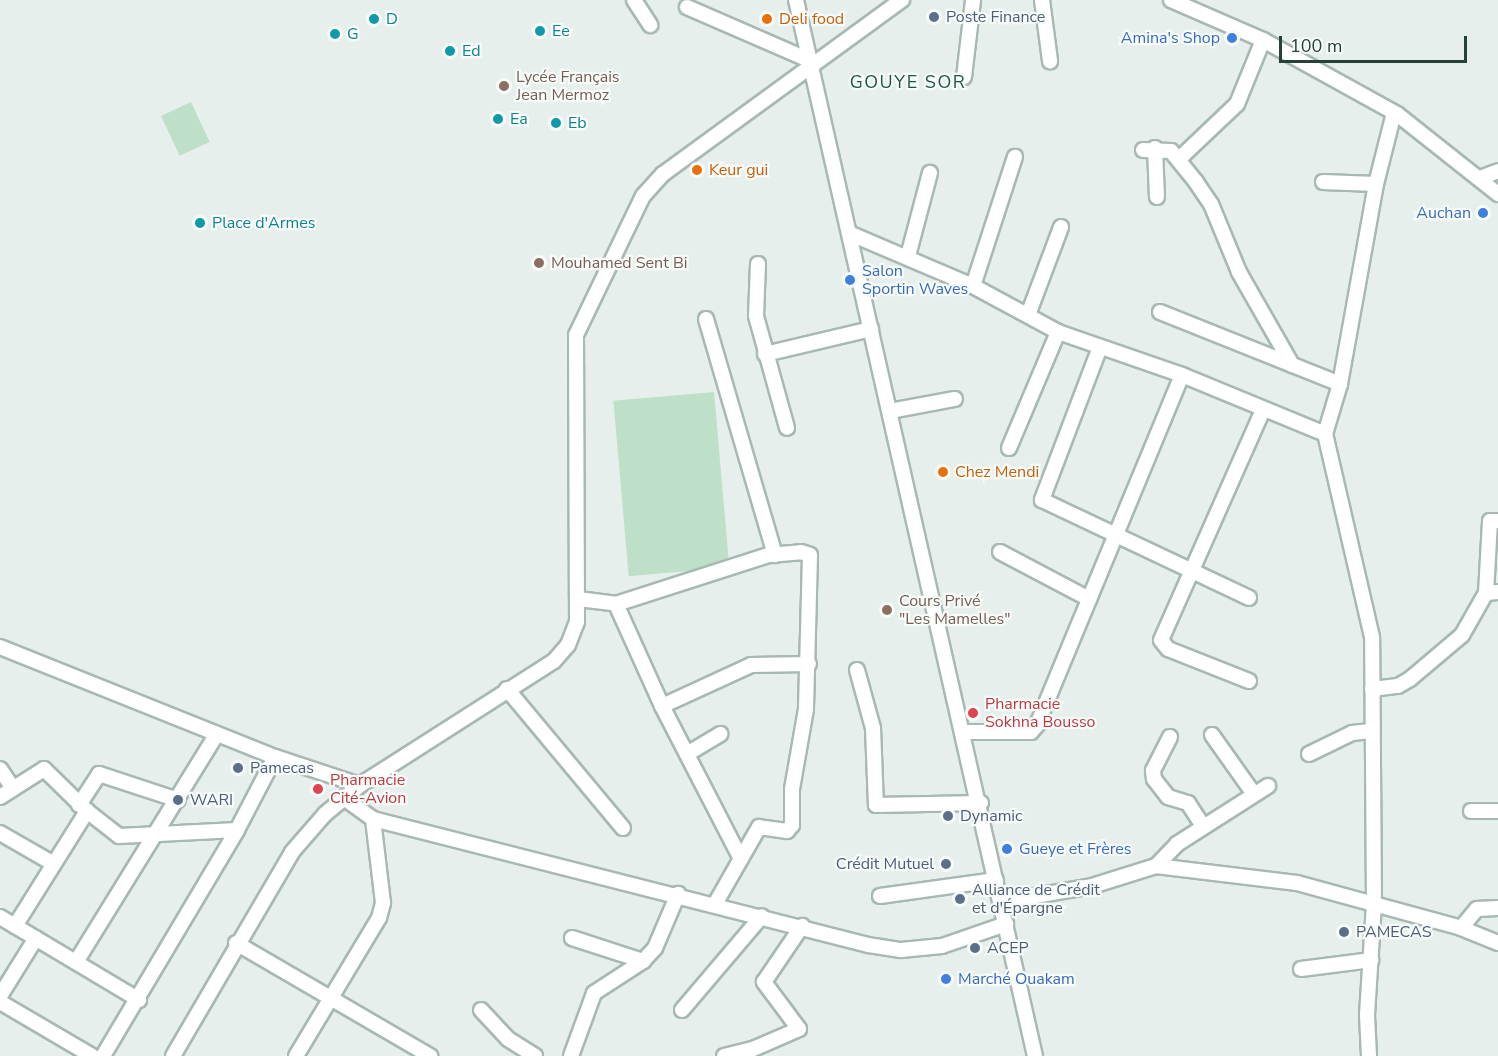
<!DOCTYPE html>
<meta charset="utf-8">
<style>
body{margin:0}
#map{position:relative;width:1498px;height:1056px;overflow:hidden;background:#e6efeb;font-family:"Nunito Sans",sans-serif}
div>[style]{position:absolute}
.green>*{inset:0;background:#bfe0c8;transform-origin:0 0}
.roads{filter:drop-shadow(2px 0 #a8b8b2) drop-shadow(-2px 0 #a8b8b2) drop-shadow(0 2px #a8b8b2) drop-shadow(0 -2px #a8b8b2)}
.minor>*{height:14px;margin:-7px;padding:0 7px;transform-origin:7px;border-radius:7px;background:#fff}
.dots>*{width:16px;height:16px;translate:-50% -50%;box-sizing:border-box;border:3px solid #f7fbf9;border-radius:50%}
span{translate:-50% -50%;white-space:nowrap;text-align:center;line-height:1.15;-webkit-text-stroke:4.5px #f7fbf9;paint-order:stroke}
.service-label{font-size:16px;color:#4e5e75}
.left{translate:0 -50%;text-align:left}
.right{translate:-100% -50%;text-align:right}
.culture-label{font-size:16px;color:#0d838f}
.food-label{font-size:16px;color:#c56008}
.shop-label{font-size:16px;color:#366cbe}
.education-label{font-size:16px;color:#785e54}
.health-label{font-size:16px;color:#be3a42}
.neighbourhood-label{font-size:18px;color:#1f5548;letter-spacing:1.5px}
.scale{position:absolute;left:1279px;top:36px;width:188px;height:27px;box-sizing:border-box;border:3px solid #24423a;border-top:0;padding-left:8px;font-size:18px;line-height:21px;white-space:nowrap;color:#24423a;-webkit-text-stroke:4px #f7fbf9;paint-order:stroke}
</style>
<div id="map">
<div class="green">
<i style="left:191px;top:102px;width:44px;height:33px;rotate:65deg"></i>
<i style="left:714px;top:392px;width:176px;height:101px;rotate:85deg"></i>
</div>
<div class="roads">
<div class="minor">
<i style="left:634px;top:0;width:30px;rotate:57deg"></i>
<i style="left:796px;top:0;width:1083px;rotate:77.25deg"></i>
<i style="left:1042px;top:0;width:62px;rotate:82.5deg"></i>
<i style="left:1171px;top:0;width:100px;rotate:23.5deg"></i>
<i style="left:1263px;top:40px;width:153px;rotate:28.9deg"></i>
<i style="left:1397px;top:114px;width:129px;rotate:38.4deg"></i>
<i style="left:687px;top:7px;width:135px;rotate:23.5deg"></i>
<i style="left:964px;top:77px;width:78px;rotate:-83.3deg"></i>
<i style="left:1155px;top:148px;width:49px;rotate:87.7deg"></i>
<i style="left:1143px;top:150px;width:28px;rotate:2deg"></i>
<i style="left:1171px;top:151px;width:40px;rotate:51deg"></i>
<i style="left:1196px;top:182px;width:27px;rotate:56deg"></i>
<i style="left:1211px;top:204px;width:74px;rotate:67.6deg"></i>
<i style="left:1239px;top:272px;width:107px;rotate:60.3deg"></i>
<i style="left:1179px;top:159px;width:80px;rotate:-43.5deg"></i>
<i style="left:1237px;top:104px;width:69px;rotate:-67.9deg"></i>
<i style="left:1480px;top:178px;width:19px;rotate:-21deg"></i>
<i style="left:1323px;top:182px;width:53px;rotate:2.2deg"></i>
<i style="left:851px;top:234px;width:133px;rotate:23.1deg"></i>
<i style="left:973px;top:286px;width:97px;rotate:28.4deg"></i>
<i style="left:1058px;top:332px;width:131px;rotate:19.1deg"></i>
<i style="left:1182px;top:375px;width:155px;rotate:22.4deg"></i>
<i style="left:908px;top:256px;width:86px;rotate:-75.2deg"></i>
<i style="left:758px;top:264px;width:52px;rotate:92.2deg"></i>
<i style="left:756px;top:316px;width:116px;rotate:74.5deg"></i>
<i style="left:973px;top:286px;width:136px;rotate:-72deg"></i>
<i style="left:1160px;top:312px;width:194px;rotate:21.8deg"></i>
<i style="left:1028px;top:315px;width:94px;rotate:-69.4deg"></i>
<i style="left:706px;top:319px;width:246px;rotate:73.7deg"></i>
<i style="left:1100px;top:347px;width:164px;rotate:110.8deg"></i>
<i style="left:1042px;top:500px;width:229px;rotate:25.3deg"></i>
<i style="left:765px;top:354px;width:109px;rotate:-13.3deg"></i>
<i style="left:890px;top:411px;width:66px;rotate:-10.5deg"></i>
<i style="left:1009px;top:448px;width:126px;rotate:-67.1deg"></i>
<i style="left:1000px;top:552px;width:101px;rotate:27.8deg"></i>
<i style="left:1486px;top:593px;width:72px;rotate:-86.8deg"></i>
<i style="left:1490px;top:521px;width:8px"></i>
<i style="left:578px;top:599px;width:38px;rotate:7deg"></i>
<i style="left:616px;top:604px;width:112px;rotate:65.7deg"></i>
<i style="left:662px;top:706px;width:172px;rotate:62.7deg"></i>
<i style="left:616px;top:604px;width:161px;rotate:-17.8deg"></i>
<i style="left:769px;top:555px;width:32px;rotate:-5deg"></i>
<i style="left:801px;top:552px;width:9px;rotate:18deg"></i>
<i style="left:810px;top:555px;width:154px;rotate:91.5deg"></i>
<i style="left:806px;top:709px;width:81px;rotate:99.9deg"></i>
<i style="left:792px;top:789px;width:36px;rotate:90deg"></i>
<i style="left:792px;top:825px;width:8px;rotate:130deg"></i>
<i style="left:787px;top:831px;width:28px;rotate:-172deg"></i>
<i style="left:759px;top:827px;width:89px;rotate:119.7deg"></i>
<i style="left:0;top:647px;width:296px;rotate:21.8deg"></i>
<i style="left:275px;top:757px;width:89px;rotate:18.2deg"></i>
<i style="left:857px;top:670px;width:60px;rotate:74.6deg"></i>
<i style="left:873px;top:728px;width:77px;rotate:87.8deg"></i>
<i style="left:876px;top:805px;width:105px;rotate:-1.1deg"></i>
<i style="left:1249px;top:681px;width:87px;rotate:-158.4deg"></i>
<i style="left:1168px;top:649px;width:11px;rotate:-128deg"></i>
<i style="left:1161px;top:640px;width:252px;rotate:-66.1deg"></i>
<i style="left:507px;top:689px;width:181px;rotate:50.2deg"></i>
<i style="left:1372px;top:689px;width:26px;rotate:-7deg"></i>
<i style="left:1398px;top:686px;width:14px;rotate:-30deg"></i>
<i style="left:1410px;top:679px;width:68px;rotate:-40.2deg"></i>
<i style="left:1462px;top:635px;width:48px;rotate:-60.3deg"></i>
<i style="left:1486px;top:593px;width:12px;rotate:-5deg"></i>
<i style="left:662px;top:706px;width:98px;rotate:-24.7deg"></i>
<i style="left:751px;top:665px;width:58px;rotate:-1deg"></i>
<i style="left:964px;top:732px;width:67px"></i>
<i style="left:1031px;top:732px;width:9px;rotate:-49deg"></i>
<i style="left:1037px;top:725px;width:379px;rotate:-67.5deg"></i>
<i style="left:1212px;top:735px;width:72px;rotate:54.6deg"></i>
<i style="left:1170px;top:737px;width:38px;rotate:117deg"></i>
<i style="left:1153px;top:771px;width:8px;rotate:83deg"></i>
<i style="left:1154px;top:779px;width:23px;rotate:52deg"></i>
<i style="left:1168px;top:797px;width:21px;rotate:17deg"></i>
<i style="left:1188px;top:803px;width:27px;rotate:57deg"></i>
<i style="left:687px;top:754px;width:39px;rotate:-31deg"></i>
<i style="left:1309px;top:754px;width:48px;rotate:-26deg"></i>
<i style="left:1352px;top:733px;width:19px;rotate:-6deg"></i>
<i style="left:0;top:769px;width:23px;rotate:56deg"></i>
<i style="left:0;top:797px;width:52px;rotate:-32.5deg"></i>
<i style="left:44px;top:769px;width:60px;rotate:44.3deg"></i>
<i style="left:87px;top:811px;width:41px;rotate:38deg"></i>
<i style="left:119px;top:836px;width:118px;rotate:-2.9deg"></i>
<i style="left:344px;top:798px;width:36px;rotate:36deg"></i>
<i style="left:373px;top:819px;width:511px;rotate:14.28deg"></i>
<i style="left:868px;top:945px;width:33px;rotate:9deg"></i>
<i style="left:901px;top:950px;width:41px;rotate:-5.6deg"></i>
<i style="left:942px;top:946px;width:68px;rotate:-19deg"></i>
<i style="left:79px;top:805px;width:37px;rotate:-57deg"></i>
<i style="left:99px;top:774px;width:83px;rotate:18.2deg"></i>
<i style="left:1471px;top:811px;width:27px"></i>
<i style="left:0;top:833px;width:62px;rotate:29.9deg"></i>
<i style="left:1156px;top:866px;width:142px;rotate:6.9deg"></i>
<i style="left:1297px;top:883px;width:170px;rotate:15.3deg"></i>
<i style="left:1461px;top:928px;width:40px;rotate:22deg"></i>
<i style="left:880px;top:896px;width:117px;rotate:-7.9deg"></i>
<i style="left:1001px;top:902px;width:92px;rotate:-10deg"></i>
<i style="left:1092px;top:886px;width:67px;rotate:-17.4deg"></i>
<i style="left:1156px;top:866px;width:30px;rotate:-46deg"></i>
<i style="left:1177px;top:844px;width:108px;rotate:-32.5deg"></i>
<i style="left:0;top:917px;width:162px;rotate:30.8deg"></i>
<i style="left:15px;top:926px;width:136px;rotate:-57.9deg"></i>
<i style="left:1461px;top:928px;width:25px;rotate:-50deg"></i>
<i style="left:1477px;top:909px;width:21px;rotate:-3deg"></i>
<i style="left:572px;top:938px;width:75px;rotate:17.9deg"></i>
<i style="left:236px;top:943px;width:225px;rotate:30.2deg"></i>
<i style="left:76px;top:962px;width:268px;rotate:-58.3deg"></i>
<i style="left:1301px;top:969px;width:71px;rotate:-7.3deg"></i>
<i style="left:0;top:996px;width:68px;rotate:-58.2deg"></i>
<i style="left:0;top:1002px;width:107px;rotate:30.4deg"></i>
<i style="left:481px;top:1010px;width:40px;rotate:47deg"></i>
<i style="left:508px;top:1039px;width:32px;rotate:32deg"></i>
<i style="left:682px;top:1010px;width:123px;rotate:-49.6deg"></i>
<i style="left:103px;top:1056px;width:263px;rotate:-59.3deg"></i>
<i style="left:237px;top:830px;width:82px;rotate:-62.5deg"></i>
<i style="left:173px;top:1056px;width:236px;rotate:-59.7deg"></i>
<i style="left:292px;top:852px;width:50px;rotate:-49deg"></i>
<i style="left:325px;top:814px;width:45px;rotate:-39.6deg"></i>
<i style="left:360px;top:785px;width:230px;rotate:-32.6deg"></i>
<i style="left:554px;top:661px;width:21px;rotate:-49deg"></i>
<i style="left:568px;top:645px;width:25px;rotate:-69deg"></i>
<i style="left:577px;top:622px;width:287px;rotate:-90.2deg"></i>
<i style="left:576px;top:335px;width:154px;rotate:-64.3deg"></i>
<i style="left:643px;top:196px;width:30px;rotate:-48deg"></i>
<i style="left:663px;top:174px;width:296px;rotate:-36.1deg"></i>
<i style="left:296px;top:1056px;width:161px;rotate:-59deg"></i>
<i style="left:379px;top:918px;width:16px;rotate:-75deg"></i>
<i style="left:383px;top:903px;width:85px;rotate:-96.8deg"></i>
<i style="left:571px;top:1056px;width:67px;rotate:-69.9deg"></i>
<i style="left:594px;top:993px;width:59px;rotate:-33.1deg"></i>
<i style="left:643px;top:961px;width:18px;rotate:-47deg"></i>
<i style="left:655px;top:948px;width:59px;rotate:-66.9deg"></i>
<i style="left:724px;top:1056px;width:30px;rotate:-14deg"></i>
<i style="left:753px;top:1049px;width:50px;rotate:-23.5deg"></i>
<i style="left:799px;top:1029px;width:59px;rotate:-126.7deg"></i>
<i style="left:764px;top:982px;width:68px;rotate:-55.8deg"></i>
<i style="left:1369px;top:1056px;width:41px;rotate:-92.8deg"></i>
<i style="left:1367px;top:1015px;width:111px;rotate:-86.4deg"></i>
<i style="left:1374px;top:904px;width:267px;rotate:-90.4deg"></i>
<i style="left:1372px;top:637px;width:208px;rotate:-103deg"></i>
<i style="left:1325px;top:434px;width:52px;rotate:-73.3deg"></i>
<i style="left:1340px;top:384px;width:203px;rotate:-79.8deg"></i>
<i style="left:1376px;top:184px;width:73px;rotate:-75.8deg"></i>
</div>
</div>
<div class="dots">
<i style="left:934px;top:17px;background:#5c6f8a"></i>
<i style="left:374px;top:19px;background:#0f9aa8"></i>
<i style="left:767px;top:19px;background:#e8710a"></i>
<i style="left:540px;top:31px;background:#0f9aa8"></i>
<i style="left:335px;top:34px;background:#0f9aa8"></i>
<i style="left:1232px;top:38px;background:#3f7fe0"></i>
<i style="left:450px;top:51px;background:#0f9aa8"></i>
<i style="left:504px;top:86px;background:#8d6e63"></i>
<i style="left:498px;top:119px;background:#0f9aa8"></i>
<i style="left:556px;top:123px;background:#0f9aa8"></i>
<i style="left:697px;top:170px;background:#e8710a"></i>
<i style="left:1483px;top:213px;background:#3f7fe0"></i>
<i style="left:200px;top:223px;background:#0f9aa8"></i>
<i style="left:539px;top:263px;background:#8d6e63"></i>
<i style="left:850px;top:280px;background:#3f7fe0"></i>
<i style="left:943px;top:472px;background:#e8710a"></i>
<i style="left:887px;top:610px;background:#8d6e63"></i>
<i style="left:973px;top:713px;background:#e0444e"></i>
<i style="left:238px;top:768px;background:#5c6f8a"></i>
<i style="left:318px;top:789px;background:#e0444e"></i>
<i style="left:178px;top:800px;background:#5c6f8a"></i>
<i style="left:948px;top:816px;background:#5c6f8a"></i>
<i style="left:1007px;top:849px;background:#3f7fe0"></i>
<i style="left:946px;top:864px;background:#5c6f8a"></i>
<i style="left:960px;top:899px;background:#5c6f8a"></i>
<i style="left:1344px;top:932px;background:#5c6f8a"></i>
<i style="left:975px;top:948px;background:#5c6f8a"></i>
<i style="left:946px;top:979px;background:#3f7fe0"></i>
</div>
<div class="service-label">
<span class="left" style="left:946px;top:17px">Poste Finance</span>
<span class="left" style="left:250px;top:768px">Pamecas</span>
<span class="left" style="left:190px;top:800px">WARI</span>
<span class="left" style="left:960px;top:816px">Dynamic</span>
<span class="right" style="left:934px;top:864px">Crédit Mutuel</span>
<span class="left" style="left:972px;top:899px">Alliance de Crédit<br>et d'Épargne</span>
<span class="left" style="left:1356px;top:932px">PAMECAS</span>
<span class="left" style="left:987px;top:948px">ACEP</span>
</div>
<div class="culture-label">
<span class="left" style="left:386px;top:19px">D</span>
<span class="left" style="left:552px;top:31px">Ee</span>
<span class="left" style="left:347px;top:34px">G</span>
<span class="left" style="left:462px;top:51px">Ed</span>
<span class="left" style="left:510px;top:119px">Ea</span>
<span class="left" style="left:568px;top:123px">Eb</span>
<span class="left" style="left:212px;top:223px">Place d'Armes</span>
</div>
<div class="food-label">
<span class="left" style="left:779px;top:19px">Deli food</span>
<span class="left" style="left:709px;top:170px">Keur gui</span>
<span class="left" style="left:955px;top:472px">Chez Mendi</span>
</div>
<div class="shop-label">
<span class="right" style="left:1220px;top:38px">Amina's Shop</span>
<span class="right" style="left:1471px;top:213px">Auchan</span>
<span class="left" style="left:862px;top:280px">Salon<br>Sportin Waves</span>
<span class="left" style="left:1019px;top:849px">Gueye et Frères</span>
<span class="left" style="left:958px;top:979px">Marché Ouakam</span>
</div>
<div class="education-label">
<span class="left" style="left:516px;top:86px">Lycée Français<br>Jean Mermoz</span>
<span class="left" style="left:551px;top:263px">Mouhamed Sent Bi</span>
<span class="left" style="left:899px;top:610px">Cours Privé<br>"Les Mamelles"</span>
</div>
<div class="health-label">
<span class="left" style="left:985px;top:713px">Pharmacie<br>Sokhna Bousso</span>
<span class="left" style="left:330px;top:789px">Pharmacie<br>Cité-Avion</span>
</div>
<div class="neighbourhood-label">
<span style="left:908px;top:82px">GOUYE SOR</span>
</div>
<div class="scale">100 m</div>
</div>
